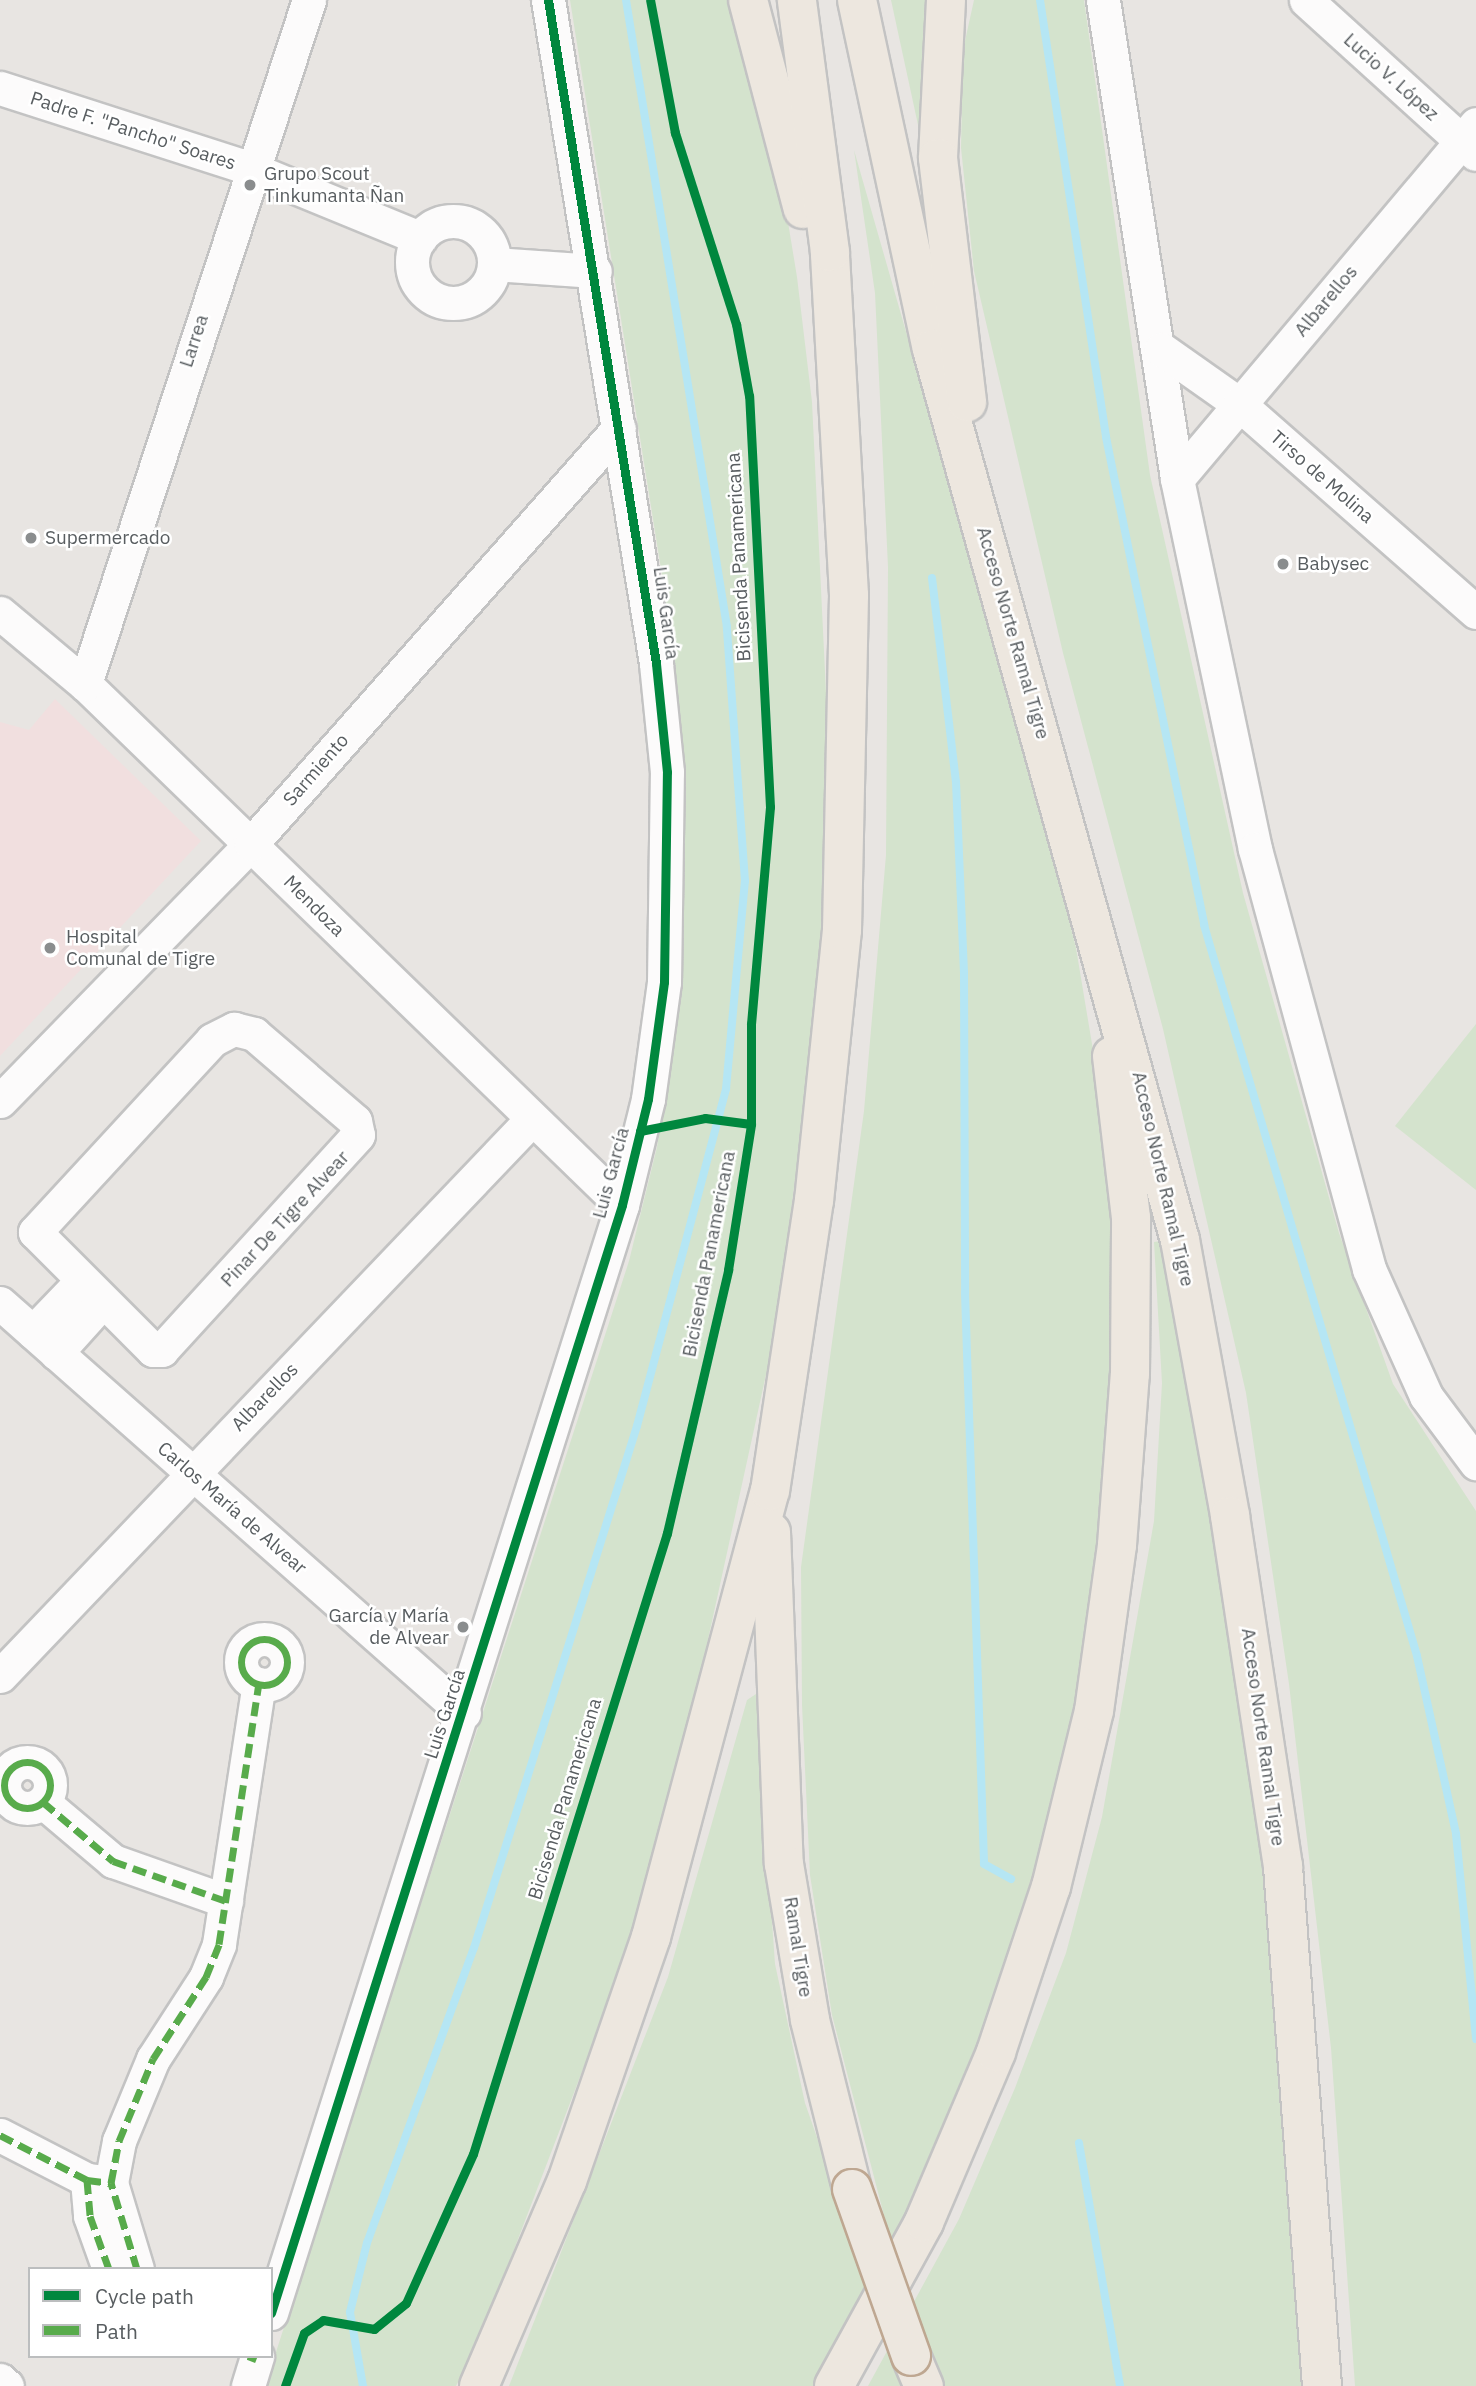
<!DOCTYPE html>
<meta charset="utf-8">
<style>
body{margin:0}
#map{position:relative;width:1476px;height:2386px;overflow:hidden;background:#e8e5e2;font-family:"IBM Plex Sans",sans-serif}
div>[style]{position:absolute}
.medical>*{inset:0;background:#f1dfdf}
.green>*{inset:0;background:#d4e3cd}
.stream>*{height:8px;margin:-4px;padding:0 4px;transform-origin:4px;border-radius:4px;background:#b5e6f4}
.roads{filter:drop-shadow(2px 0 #c3c3c3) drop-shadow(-2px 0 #c3c3c3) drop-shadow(0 2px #c3c3c3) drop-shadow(0 -2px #c3c3c3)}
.minor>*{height:33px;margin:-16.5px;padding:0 16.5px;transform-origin:16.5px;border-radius:16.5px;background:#fcfbfb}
.minor>.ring{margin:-16.5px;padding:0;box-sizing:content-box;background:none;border:33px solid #fcfbfb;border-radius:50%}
.highway>*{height:38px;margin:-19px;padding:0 19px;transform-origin:19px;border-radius:19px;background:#ede7df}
.bridges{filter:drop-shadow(2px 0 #bea791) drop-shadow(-2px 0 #bea791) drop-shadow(0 2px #bea791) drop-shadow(0 -2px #bea791)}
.highway-bridge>*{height:38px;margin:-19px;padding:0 19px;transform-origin:19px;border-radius:19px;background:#ede7df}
.quiet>*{height:7px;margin-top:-3.5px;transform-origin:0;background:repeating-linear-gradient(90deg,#58ab4b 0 14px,transparent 0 21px)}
.quiet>.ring{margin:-3.5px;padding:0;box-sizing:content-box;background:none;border:7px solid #58ab4b;border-radius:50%}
.cycleway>*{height:9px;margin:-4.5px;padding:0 4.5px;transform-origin:4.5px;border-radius:4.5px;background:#00873e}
.dots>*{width:19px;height:19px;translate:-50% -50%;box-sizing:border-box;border:4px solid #fff;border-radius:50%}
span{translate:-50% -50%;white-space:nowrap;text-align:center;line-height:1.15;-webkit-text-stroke:5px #fff;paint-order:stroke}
.street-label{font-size:19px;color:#585d60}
.poi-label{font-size:19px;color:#585d60}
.left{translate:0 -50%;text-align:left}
.right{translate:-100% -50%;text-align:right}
.legend{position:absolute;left:28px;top:2267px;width:245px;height:91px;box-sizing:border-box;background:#fff;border:2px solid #bcbebf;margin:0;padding:9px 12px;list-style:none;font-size:21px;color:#585d60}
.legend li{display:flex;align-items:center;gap:14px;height:35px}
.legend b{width:35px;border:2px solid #bcbebf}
</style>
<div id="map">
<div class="medical">
<i style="clip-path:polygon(55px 699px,201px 841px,0 1056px,0 722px,29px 730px)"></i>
</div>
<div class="green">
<i style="clip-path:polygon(570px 0,730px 0,777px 155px,797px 277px,812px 402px,829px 755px,818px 999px,776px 1329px,677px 1781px,614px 1988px,479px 2341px,456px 2386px,265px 2386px,629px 1261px,657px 1147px,680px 998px,681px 777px,665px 594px)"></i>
<i style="clip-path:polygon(891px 0,938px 0,931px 185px)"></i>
<i style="clip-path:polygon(974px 0,1084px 0,1150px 475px,1243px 893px,1339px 1233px,1393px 1384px,1476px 1511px,1476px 2386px,1355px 2386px,1331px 2048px,1289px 1684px,1246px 1393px,1163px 1029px,1063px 653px,974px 271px,961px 148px,963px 50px)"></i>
<i style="clip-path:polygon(854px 150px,1032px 772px,1076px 948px,1101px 1098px,1114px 1242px,1115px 1369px,1085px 1667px,1042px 1865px,938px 2158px,818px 2386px,509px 2386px,668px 1977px,747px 1700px,756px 1694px,775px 1964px,805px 2103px,865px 2275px,887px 2227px,832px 2015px,810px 1875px,802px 1705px,801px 1567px,864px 1111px,886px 855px,888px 567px,875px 293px)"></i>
<i style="clip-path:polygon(1476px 1024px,1476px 1190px,1395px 1126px)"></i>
<i style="clip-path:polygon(1161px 1241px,1232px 1633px,1281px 2010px,1309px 2386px,945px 2386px,924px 2338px,900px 2386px,868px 2386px,959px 2219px,1015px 2088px,1066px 1953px,1102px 1817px,1154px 1521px,1162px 1383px,1154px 1242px)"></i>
</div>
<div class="stream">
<i style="left:1040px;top:0;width:442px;rotate:81.4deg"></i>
<i style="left:1106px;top:437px;width:498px;rotate:78.6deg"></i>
<i style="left:1204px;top:925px;width:761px;rotate:73.75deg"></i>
<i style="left:1417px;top:1656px;width:182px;rotate:77.6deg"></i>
<i style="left:1456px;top:1834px;width:206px;rotate:84.4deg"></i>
<i style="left:932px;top:578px;width:205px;rotate:83.3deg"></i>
<i style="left:956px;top:782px;width:191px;rotate:87.6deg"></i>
<i style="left:964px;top:973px;width:320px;rotate:89.8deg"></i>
<i style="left:965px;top:1293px;width:571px;rotate:88.09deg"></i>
<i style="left:984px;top:1864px;width:31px;rotate:29deg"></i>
<i style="left:1079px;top:2143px;width:246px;rotate:80.4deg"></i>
<i style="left:363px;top:2386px;width:75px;rotate:-100deg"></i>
<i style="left:350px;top:2312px;width:71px;rotate:-76.2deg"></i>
<i style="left:367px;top:2243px;width:314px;rotate:-70.1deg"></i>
<i style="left:474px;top:1948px;width:547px;rotate:-72.66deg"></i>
<i style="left:637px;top:1426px;width:349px;rotate:-75.2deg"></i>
<i style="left:726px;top:1089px;width:209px;rotate:-84.8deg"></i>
<i style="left:745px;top:881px;width:255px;rotate:-94.1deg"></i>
<i style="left:727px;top:627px;width:635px;rotate:-99.15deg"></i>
</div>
<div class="roads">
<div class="minor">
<i style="left:1103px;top:0;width:485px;rotate:81.2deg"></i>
<i style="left:1177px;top:479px;width:378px;rotate:78.1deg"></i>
<i style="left:1255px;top:849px;width:435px;rotate:74.8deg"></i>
<i style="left:1369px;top:1269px;width:139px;rotate:65.8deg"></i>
<i style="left:1426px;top:1396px;width:84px;rotate:53.3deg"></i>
<i style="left:1306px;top:0;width:229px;rotate:42.2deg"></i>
<i style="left:0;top:88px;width:262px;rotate:17.8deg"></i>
<i style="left:249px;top:168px;width:185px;rotate:22.3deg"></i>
<i class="ring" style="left:412px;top:221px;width:49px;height:49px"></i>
<i style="left:494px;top:264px;width:101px;rotate:4deg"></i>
<i style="left:1161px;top:349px;width:95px;rotate:35.2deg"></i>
<i style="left:1239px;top:404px;width:315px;rotate:41.3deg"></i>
<i style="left:1177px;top:479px;width:464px;rotate:-49.9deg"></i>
<i style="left:0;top:613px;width:111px;rotate:39.9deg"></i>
<i style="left:85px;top:684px;width:748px;rotate:44.13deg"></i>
<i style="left:85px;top:684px;width:720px;rotate:-71.87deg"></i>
<i style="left:234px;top:1029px;width:21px;rotate:14deg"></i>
<i style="left:254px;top:1034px;width:133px;rotate:40.7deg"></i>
<i style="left:355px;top:1121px;width:14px;rotate:78deg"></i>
<i style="left:358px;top:1135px;width:291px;rotate:132.4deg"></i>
<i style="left:162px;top:1350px;width:9px;rotate:180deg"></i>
<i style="left:153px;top:1350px;width:167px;rotate:-135deg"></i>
<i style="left:35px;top:1232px;width:261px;rotate:-47.3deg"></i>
<i style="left:212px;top:1040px;width:25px;rotate:-27deg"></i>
<i style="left:0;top:1101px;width:359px;rotate:-45.7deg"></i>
<i style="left:251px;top:844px;width:555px;rotate:-48.5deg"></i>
<i style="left:0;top:1303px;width:619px;rotate:41.46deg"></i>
<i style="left:33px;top:1332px;width:69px;rotate:-46.2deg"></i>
<i style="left:56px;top:1353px;width:69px;rotate:-48deg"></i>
<i class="ring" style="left:241px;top:1639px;width:13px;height:13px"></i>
<i style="left:0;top:1676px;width:769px;rotate:-46.32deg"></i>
<i class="ring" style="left:4px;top:1762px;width:13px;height:13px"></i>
<i style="left:43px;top:1802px;width:92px;rotate:40.1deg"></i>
<i style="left:113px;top:1861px;width:120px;rotate:19.5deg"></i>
<i style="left:0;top:2135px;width:98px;rotate:27.3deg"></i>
<i style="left:87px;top:2180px;width:24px;rotate:7deg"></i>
<i style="left:87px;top:2180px;width:36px;rotate:85deg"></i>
<i style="left:90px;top:2216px;width:56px;rotate:70.3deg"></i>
<i style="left:137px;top:2269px;width:90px;rotate:-106.8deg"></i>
<i style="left:111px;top:2183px;width:43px;rotate:-79.2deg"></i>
<i style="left:119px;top:2141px;width:89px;rotate:-67.5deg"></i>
<i style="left:153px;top:2059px;width:98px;rotate:-57.1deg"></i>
<i style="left:206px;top:1977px;width:35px;rotate:-68deg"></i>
<i style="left:219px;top:1944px;width:263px;rotate:-81.3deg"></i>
<i style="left:271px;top:2313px;width:1162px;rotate:-72.42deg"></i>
<i style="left:622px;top:1205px;width:109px;rotate:-76.2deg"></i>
<i style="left:648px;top:1099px;width:118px;rotate:-82.2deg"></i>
<i style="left:664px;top:982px;width:210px;rotate:-89.2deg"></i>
<i style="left:667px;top:772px;width:110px;rotate:-95.8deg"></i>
<i style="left:656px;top:663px;width:672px;rotate:-99.25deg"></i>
<i style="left:0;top:2380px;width:9px;rotate:41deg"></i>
<i style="left:248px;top:2386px;width:31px;rotate:-73deg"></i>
</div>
<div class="highway">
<i style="left:748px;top:0;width:216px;rotate:75.3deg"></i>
<i style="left:857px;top:0;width:357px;rotate:77.9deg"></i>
<i style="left:932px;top:349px;width:925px;rotate:74.45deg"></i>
<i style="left:1180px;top:1240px;width:280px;rotate:79.7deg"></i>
<i style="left:1230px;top:1516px;width:355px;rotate:81.4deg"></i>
<i style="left:1283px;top:1867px;width:520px;rotate:85.7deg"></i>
<i style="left:946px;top:0;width:158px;rotate:92.9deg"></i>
<i style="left:938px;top:158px;width:246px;rotate:83.2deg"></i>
<i style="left:771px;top:1532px;width:332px;rotate:87.8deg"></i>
<i style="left:784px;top:1864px;width:158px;rotate:80.5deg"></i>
<i style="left:810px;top:2020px;width:174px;rotate:76deg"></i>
<i style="left:911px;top:2356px;width:33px;rotate:67deg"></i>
<i style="left:479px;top:2386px;width:223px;rotate:-66.8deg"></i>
<i style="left:567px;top:2181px;width:258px;rotate:-71deg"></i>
<i style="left:651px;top:1937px;width:462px;rotate:-75.1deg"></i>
<i style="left:770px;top:1491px;width:293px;rotate:-81.4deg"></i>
<i style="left:814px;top:1201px;width:272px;rotate:-84.1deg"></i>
<i style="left:842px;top:930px;width:335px;rotate:-88.8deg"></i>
<i style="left:849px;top:595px;width:344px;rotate:-93.2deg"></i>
<i style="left:830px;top:252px;width:254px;rotate:-97.5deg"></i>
<i style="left:834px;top:2386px;width:187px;rotate:-61.2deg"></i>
<i style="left:924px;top:2222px;width:185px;rotate:-67deg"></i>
<i style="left:996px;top:2052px;width:174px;rotate:-71.6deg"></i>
<i style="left:1051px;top:1887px;width:181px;rotate:-76.3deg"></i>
<i style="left:1094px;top:1711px;width:168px;rotate:-82.1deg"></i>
<i style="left:1117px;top:1545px;width:171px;rotate:-85.7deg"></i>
<i style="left:1130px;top:1374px;width:156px;rotate:-89.6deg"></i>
<i style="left:1131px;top:1218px;width:163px;rotate:-96.7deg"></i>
</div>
</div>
<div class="bridges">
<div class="highway-bridge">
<i style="left:852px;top:2189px;width:177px;rotate:70.5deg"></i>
</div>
</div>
<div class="quiet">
<i class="ring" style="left:241px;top:1639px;width:39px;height:39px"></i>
<i class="ring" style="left:4px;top:1762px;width:39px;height:39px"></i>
<i style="left:43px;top:1802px;width:92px;rotate:40.1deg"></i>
<i style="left:113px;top:1861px;width:120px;rotate:19.5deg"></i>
<i style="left:0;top:2135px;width:98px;rotate:27.3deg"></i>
<i style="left:87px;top:2180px;width:24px;rotate:7deg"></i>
<i style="left:87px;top:2180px;width:36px;rotate:85deg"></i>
<i style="left:90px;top:2216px;width:56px;rotate:70.3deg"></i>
<i style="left:137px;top:2269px;width:90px;rotate:-106.8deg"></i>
<i style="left:111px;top:2183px;width:43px;rotate:-79.2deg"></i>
<i style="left:119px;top:2141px;width:89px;rotate:-67.5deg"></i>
<i style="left:153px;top:2059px;width:98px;rotate:-57.1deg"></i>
<i style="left:206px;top:1977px;width:35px;rotate:-68deg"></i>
<i style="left:219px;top:1944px;width:263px;rotate:-81.3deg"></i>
<i style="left:248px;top:2356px;width:9px;rotate:21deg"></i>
</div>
<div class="cycleway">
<i style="left:640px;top:1131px;width:66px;rotate:-11.3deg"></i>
<i style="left:705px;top:1118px;width:46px;rotate:7.4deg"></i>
<i style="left:271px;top:2313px;width:1162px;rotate:-72.42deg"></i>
<i style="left:622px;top:1205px;width:109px;rotate:-76.2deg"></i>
<i style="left:648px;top:1099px;width:118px;rotate:-82.2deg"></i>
<i style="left:664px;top:982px;width:210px;rotate:-89.2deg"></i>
<i style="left:667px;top:772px;width:110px;rotate:-95.8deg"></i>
<i style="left:656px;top:663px;width:672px;rotate:-99.25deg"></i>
<i style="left:285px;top:2386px;width:56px;rotate:-70.3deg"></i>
<i style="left:304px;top:2333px;width:23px;rotate:-34deg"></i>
<i style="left:323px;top:2320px;width:52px;rotate:10deg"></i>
<i style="left:374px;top:2329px;width:41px;rotate:-39.1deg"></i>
<i style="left:406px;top:2303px;width:163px;rotate:-65.8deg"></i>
<i style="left:473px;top:2154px;width:651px;rotate:-72.65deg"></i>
<i style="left:667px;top:1533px;width:270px;rotate:-76.9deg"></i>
<i style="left:728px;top:1270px;width:148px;rotate:-81deg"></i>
<i style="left:751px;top:1124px;width:100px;rotate:-90deg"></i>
<i style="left:751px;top:1024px;width:218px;rotate:-85deg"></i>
<i style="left:770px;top:807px;width:412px;rotate:-92.9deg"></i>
<i style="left:749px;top:396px;width:73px;rotate:-100.2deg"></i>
<i style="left:736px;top:324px;width:201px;rotate:-107.7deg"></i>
<i style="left:675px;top:133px;width:135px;rotate:-100.6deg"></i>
</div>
<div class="dots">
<i style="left:250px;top:185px;background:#8a8d8e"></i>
<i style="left:31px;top:538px;background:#8a8d8e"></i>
<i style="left:1283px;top:564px;background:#8a8d8e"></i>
<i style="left:50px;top:948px;background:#8a8d8e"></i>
<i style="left:463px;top:1627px;background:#8a8d8e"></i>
</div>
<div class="street-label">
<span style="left:1391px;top:77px;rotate:42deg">Lucio V. López</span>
<span style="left:133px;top:131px;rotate:18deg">Padre F. "Pancho" Soares</span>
<span style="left:1326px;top:301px;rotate:-50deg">Albarellos</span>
<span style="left:194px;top:341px;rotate:-72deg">Larrea</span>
<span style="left:1322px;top:477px;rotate:41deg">Tirso de Molina</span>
<span style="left:739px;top:557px;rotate:-93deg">Bicisenda Panamericana</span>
<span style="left:666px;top:613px;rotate:82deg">Luis García</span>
<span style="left:1013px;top:633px;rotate:74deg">Acceso Norte Ramal Tigre</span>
<span style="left:316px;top:770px;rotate:-49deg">Sarmiento</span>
<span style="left:314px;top:906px;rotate:45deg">Mendoza</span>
<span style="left:611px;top:1173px;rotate:-75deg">Luis García</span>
<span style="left:1163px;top:1179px;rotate:77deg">Acceso Norte Ramal Tigre</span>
<span style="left:285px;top:1219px;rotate:-47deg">Pinar De Tigre Alvear</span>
<span style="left:709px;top:1254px;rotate:-79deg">Bicisenda Panamericana</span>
<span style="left:265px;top:1397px;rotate:-46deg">Albarellos</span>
<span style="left:232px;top:1508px;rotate:41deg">Carlos María de Alvear</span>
<span style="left:445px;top:1714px;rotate:-72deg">Luis García</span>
<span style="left:1263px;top:1737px;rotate:82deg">Acceso Norte Ramal Tigre</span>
<span style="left:565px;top:1799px;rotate:-73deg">Bicisenda Panamericana</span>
<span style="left:798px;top:1947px;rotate:81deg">Ramal Tigre</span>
</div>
<div class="poi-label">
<span class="left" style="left:264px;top:185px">Grupo Scout<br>Tinkumanta Ñan</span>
<span class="left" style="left:45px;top:538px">Supermercado</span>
<span class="left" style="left:1297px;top:564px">Babysec</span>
<span class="left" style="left:66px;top:948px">Hospital<br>Comunal de Tigre</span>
<span class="right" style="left:449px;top:1627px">García y María<br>de Alvear</span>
</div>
<ul class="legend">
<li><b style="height:9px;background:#00873e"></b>Cycle path</li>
<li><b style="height:9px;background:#58ab4b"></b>Path</li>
</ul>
</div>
